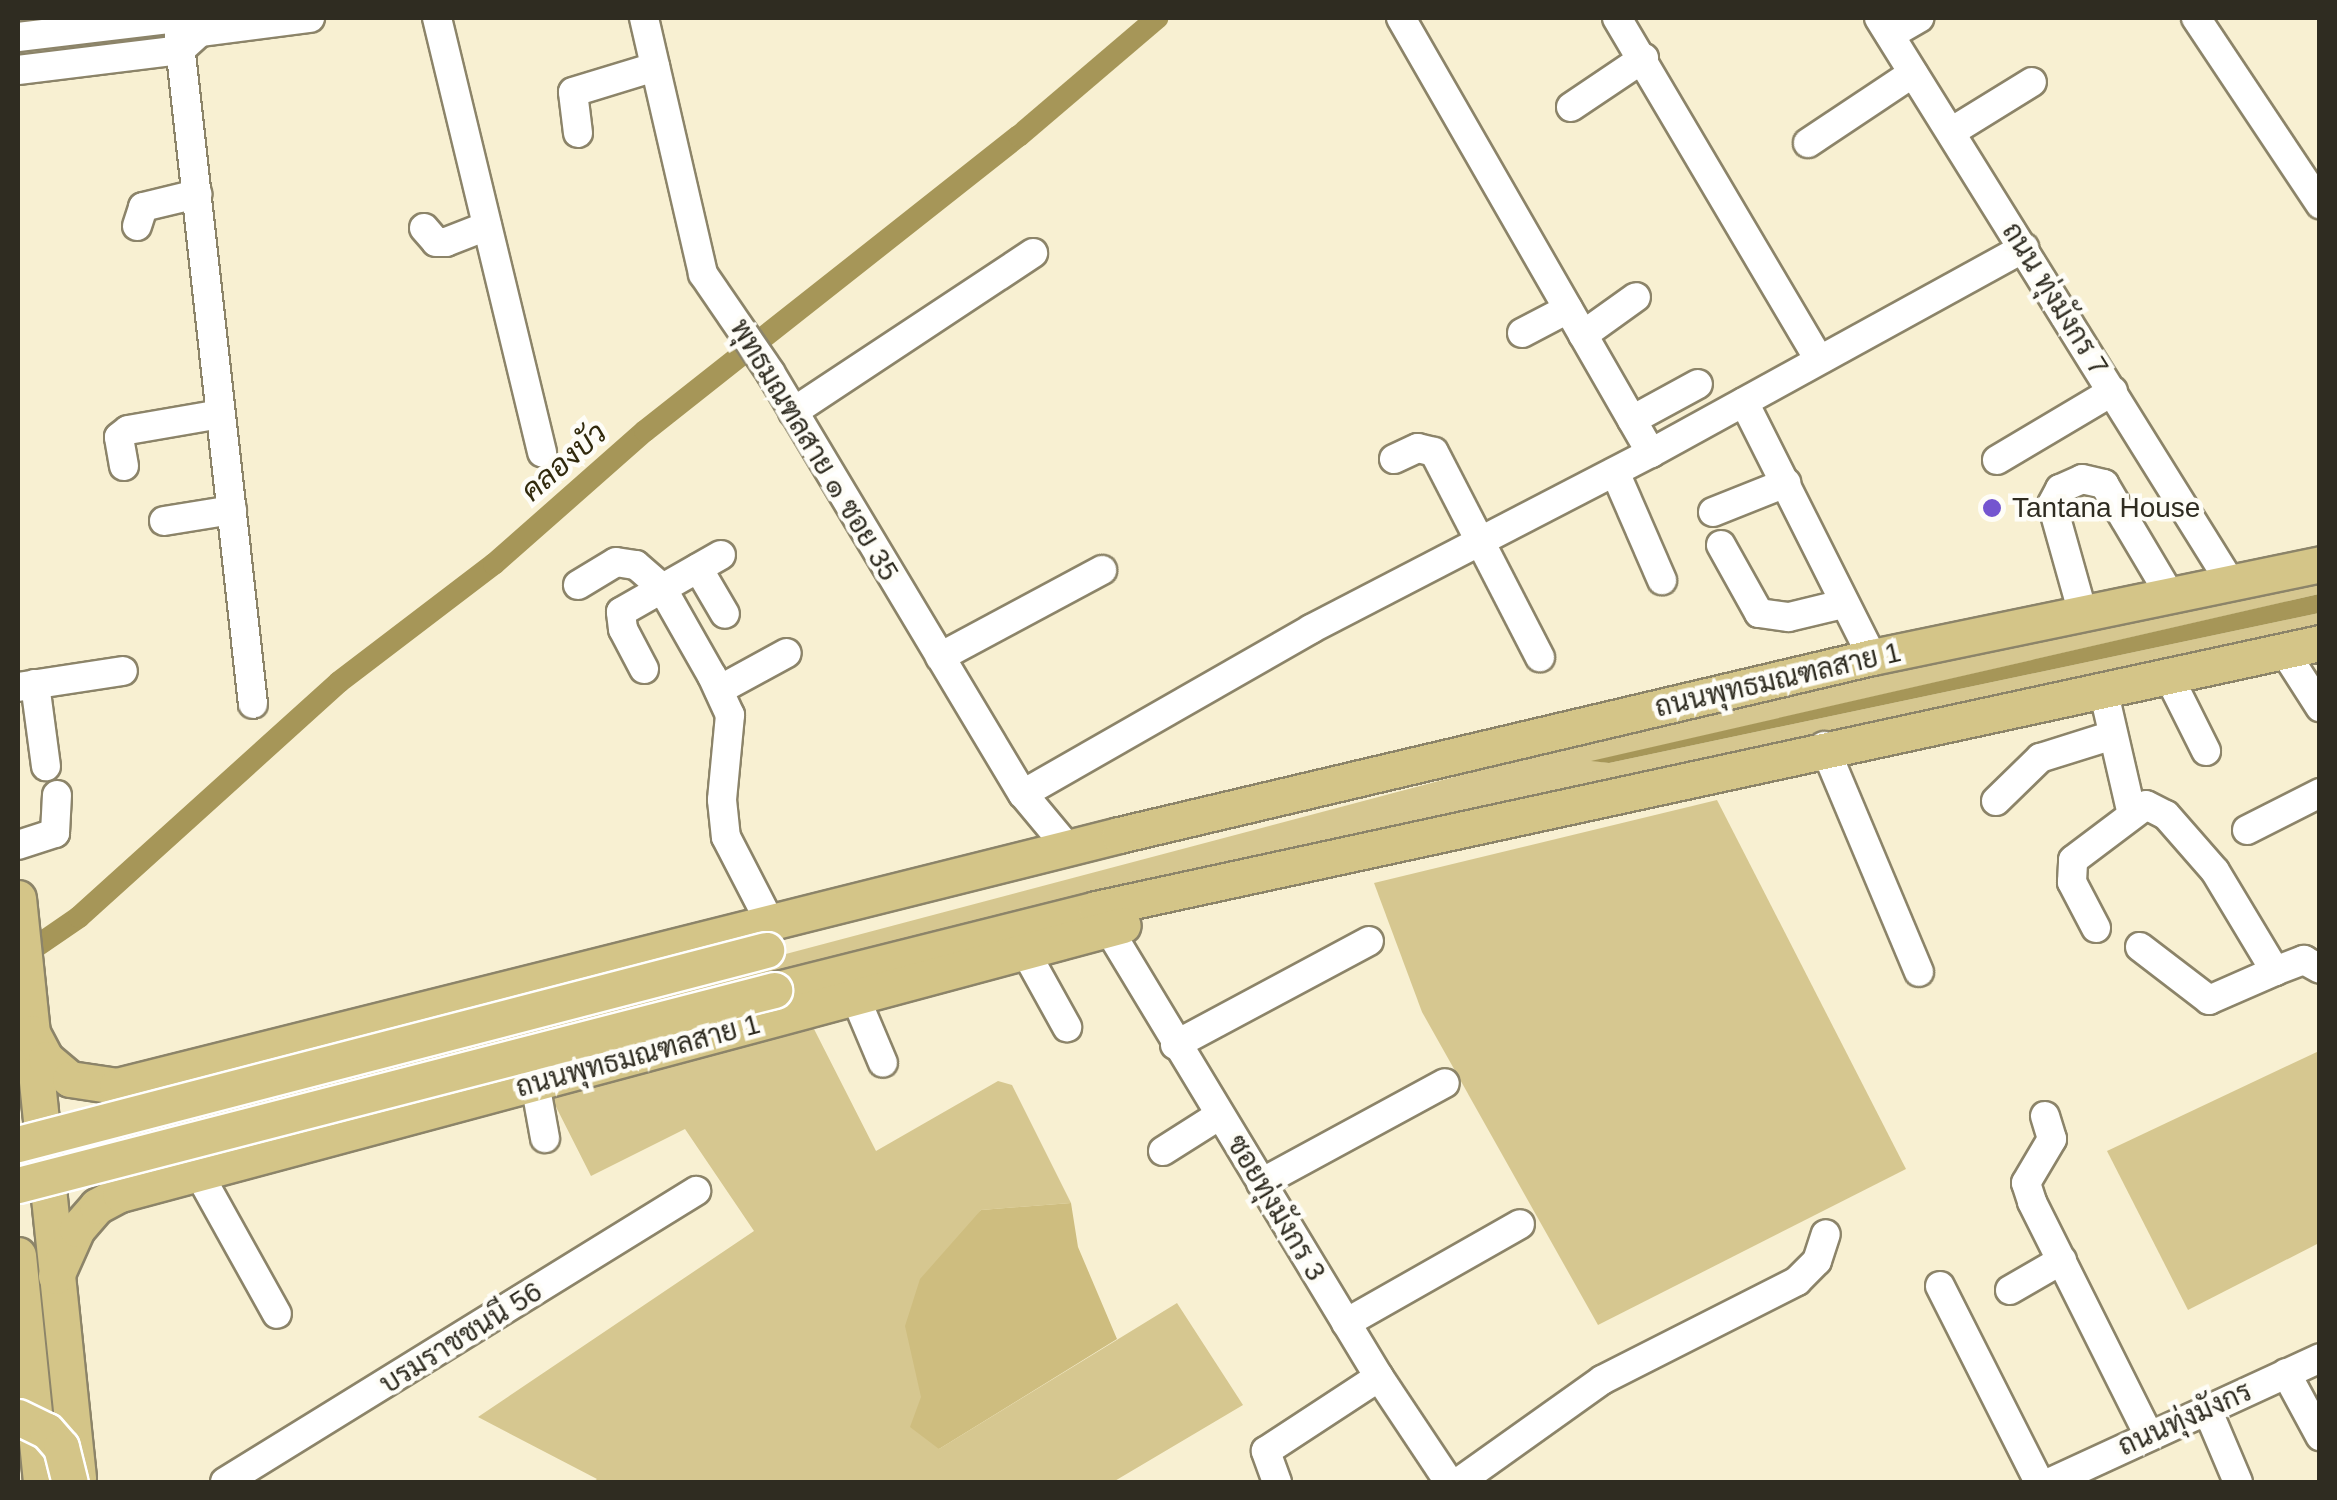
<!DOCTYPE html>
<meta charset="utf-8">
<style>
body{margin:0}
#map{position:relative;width:2337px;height:1500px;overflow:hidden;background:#f8f0d2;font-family:Arial,Sarabun,sans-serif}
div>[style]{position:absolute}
.green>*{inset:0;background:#d6c790}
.forest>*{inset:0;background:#cebd7f}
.water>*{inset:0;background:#a69658}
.canal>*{height:22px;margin:-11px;padding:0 11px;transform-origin:11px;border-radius:11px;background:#a69658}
.roads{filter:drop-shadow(2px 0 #8c8469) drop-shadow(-2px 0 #8c8469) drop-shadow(0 2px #8c8469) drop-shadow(0 -2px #8c8469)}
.minor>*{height:28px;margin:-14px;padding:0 14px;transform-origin:14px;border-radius:14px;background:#fff}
.major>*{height:35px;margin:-17.5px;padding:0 17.5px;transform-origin:17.5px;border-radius:17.5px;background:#d4c588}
.bridges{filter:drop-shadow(2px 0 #fff) drop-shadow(-2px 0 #fff) drop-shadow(0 2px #fff) drop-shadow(0 -2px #fff)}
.major-bridge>*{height:35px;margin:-17.5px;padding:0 17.5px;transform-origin:17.5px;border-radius:17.5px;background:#d4c588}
.dots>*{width:28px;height:28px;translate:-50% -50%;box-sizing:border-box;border:5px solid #fefdf7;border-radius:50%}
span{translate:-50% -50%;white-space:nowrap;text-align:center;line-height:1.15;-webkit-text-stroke:9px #fefdf7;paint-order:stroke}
.street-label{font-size:28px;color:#2f2c21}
.poi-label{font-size:28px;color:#2f2c21}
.left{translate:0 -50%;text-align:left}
.water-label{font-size:30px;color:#312a0d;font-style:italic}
.frame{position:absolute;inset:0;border:20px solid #2f2c21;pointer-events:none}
</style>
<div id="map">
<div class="green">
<i style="clip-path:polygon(2319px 579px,2319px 594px,1594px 761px,1609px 763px,2319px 613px,2319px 629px,115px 1145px,120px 1109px,782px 955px,1733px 703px)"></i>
<i style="clip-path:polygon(1717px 800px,1906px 1169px,1598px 1325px,1422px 1012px,1374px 883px)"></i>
<i style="clip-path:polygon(814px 1029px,876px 1151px,998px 1081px,1012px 1085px,1071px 1203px,981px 1210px,906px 1326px,939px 1449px,1177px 1303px,1243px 1405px,1113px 1482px,593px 1482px,597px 1479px,478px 1417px,754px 1231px,685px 1129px,591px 1176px,551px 1097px)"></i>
<i style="clip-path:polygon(2319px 1051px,2319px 1243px,2188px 1310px,2107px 1151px)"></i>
</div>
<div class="forest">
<i style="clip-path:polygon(1071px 1203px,1078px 1247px,1117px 1339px,939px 1449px,910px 1427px,921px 1397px,905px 1326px,920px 1279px,981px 1210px)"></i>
</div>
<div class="water">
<i style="clip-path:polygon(2319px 594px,2319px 613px,1609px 763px,1591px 761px)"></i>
</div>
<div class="canal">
<i style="left:18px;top:959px;width:74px;rotate:-34.5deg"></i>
<i style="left:79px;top:917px;width:350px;rotate:-42.1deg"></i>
<i style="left:339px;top:682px;width:195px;rotate:-37.3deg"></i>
<i style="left:494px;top:564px;width:201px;rotate:-41.4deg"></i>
<i style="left:645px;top:431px;width:476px;rotate:-38.3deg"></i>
<i style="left:1019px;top:136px;width:182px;rotate:-40.5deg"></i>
</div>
<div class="roads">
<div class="minor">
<i style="left:177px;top:18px;width:690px;rotate:83.68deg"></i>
<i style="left:437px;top:18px;width:447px;rotate:76.4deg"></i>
<i style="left:644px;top:18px;width:263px;rotate:77deg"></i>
<i style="left:703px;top:274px;width:119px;rotate:55.6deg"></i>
<i style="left:770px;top:372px;width:492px;rotate:59.1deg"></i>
<i style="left:1023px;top:794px;width:70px;rotate:50.2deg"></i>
<i style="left:1401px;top:18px;width:502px;rotate:60.11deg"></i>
<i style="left:1617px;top:18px;width:396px;rotate:59.4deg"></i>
<i style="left:1879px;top:18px;width:664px;rotate:58.1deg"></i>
<i style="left:2196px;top:18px;width:224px;rotate:56.3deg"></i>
<i style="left:200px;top:32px;width:111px;rotate:-7.3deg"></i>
<i style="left:1890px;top:35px;width:34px;rotate:-30deg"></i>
<i style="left:18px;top:37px;width:160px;rotate:-6.8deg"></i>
<i style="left:177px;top:18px;width:15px;rotate:32deg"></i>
<i style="left:18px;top:70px;width:163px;rotate:-7deg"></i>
<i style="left:180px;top:50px;width:27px;rotate:-42deg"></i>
<i style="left:1571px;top:107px;width:88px;rotate:-33.9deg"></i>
<i style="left:1951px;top:132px;width:95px;rotate:-31.7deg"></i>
<i style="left:578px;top:133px;width:41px;rotate:-97deg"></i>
<i style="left:573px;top:92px;width:86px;rotate:-17deg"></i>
<i style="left:1808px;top:143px;width:126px;rotate:-33.7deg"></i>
<i style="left:137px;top:226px;width:20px;rotate:-72deg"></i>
<i style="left:143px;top:207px;width:56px;rotate:-13.5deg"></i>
<i style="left:424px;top:228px;width:18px;rotate:49deg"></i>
<i style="left:436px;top:242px;width:10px"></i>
<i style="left:446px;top:242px;width:44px;rotate:-21.3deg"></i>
<i style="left:1522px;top:333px;width:52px;rotate:-27.6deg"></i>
<i style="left:1583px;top:335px;width:65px;rotate:-35.6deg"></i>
<i style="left:1744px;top:402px;width:285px;rotate:63.3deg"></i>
<i style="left:793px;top:412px;width:288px;rotate:-33.5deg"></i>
<i style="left:1632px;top:420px;width:75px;rotate:-28.6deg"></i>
<i style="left:1394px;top:459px;width:26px;rotate:-25deg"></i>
<i style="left:1418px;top:448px;width:16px;rotate:14deg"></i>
<i style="left:1434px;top:452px;width:231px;rotate:62.7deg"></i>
<i style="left:1997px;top:460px;width:135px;rotate:-30.7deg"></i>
<i style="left:124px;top:466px;width:29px;rotate:-100deg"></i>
<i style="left:119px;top:437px;width:11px;rotate:-38deg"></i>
<i style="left:128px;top:430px;width:94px;rotate:-9.8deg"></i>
<i style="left:1615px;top:472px;width:118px;rotate:66.5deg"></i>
<i style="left:1713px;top:512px;width:79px;rotate:-21.7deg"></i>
<i style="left:164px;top:521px;width:69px;rotate:-9.2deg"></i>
<i style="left:1721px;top:545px;width:78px;rotate:60.8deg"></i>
<i style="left:1759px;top:613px;width:30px;rotate:8deg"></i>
<i style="left:1789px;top:617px;width:56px;rotate:-13.5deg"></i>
<i style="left:698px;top:568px;width:53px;rotate:59.6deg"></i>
<i style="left:578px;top:585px;width:44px;rotate:-31.2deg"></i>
<i style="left:616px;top:562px;width:20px;rotate:9deg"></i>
<i style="left:636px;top:565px;width:35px;rotate:41deg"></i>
<i style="left:662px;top:588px;width:101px;rotate:60.4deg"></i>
<i style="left:712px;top:676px;width:43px;rotate:65.2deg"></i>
<i style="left:730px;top:715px;width:85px;rotate:95.4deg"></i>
<i style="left:722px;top:800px;width:37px;rotate:84deg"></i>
<i style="left:726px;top:837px;width:100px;rotate:62.7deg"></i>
<i style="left:2083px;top:614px;width:114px;rotate:-105.7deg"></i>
<i style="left:2052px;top:504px;width:17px;rotate:-62deg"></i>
<i style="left:2060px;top:489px;width:24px;rotate:-24deg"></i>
<i style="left:2082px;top:479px;width:23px;rotate:13deg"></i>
<i style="left:2104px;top:484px;width:129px;rotate:59.3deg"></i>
<i style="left:2284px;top:651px;width:67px;rotate:57.3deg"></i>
<i style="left:940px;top:657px;width:184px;rotate:-28.2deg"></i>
<i style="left:644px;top:669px;width:45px;rotate:-117.7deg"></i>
<i style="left:623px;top:629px;width:17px;rotate:-97deg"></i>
<i style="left:621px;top:612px;width:115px;rotate:-29.7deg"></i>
<i style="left:2168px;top:675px;width:85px;rotate:63.4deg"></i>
<i style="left:35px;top:684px;width:83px;rotate:82.4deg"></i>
<i style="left:18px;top:687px;width:106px;rotate:-8.7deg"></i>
<i style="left:2103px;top:689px;width:124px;rotate:77deg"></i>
<i style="left:719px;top:690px;width:77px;rotate:-28.6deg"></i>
<i style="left:1824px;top:746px;width:245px;rotate:67.2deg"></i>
<i style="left:1023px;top:794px;width:332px;rotate:-29.8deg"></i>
<i style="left:1311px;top:629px;width:383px;rotate:-27.4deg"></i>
<i style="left:1651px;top:453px;width:426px;rotate:-28.8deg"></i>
<i style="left:1996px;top:801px;width:62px;rotate:-44.3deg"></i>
<i style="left:2040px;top:758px;width:73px;rotate:-17.4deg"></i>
<i style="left:2247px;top:830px;width:82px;rotate:-26.9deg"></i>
<i style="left:18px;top:845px;width:39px;rotate:-18deg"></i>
<i style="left:55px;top:833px;width:38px;rotate:-87deg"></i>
<i style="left:2096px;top:928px;width:52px;rotate:-117.6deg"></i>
<i style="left:2072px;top:882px;width:22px;rotate:-87deg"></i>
<i style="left:2073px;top:860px;width:91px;rotate:-37deg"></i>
<i style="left:2146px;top:805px;width:22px;rotate:27deg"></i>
<i style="left:2166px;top:815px;width:74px;rotate:48.8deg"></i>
<i style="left:2215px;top:871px;width:117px;rotate:59deg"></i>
<i style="left:2275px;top:971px;width:31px;rotate:-21deg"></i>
<i style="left:2304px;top:960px;width:18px;rotate:29deg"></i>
<i style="left:1109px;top:930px;width:522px;rotate:58.87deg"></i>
<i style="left:1379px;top:1377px;width:126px;rotate:56.3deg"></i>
<i style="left:2140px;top:947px;width:87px;rotate:37.5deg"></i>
<i style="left:2209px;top:1000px;width:72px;rotate:-23.7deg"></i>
<i style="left:1026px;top:953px;width:85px;rotate:61deg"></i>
<i style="left:856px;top:999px;width:69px;rotate:67.1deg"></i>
<i style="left:1175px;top:1045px;width:220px;rotate:-28.2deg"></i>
<i style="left:535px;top:1083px;width:56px;rotate:79.7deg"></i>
<i style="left:2045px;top:1116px;width:24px;rotate:73deg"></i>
<i style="left:2052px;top:1139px;width:51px;rotate:120.6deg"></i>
<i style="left:2026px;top:1183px;width:20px;rotate:72deg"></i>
<i style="left:2032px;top:1202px;width:262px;rotate:63.4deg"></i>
<i style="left:1163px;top:1151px;width:67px;rotate:-32.3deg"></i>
<i style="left:199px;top:1174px;width:160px;rotate:60.9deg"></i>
<i style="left:1261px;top:1183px;width:209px;rotate:-28.5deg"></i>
<i style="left:1940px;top:1286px;width:220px;rotate:63.2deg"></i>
<i style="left:2010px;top:1290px;width:60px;rotate:-30deg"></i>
<i style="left:1346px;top:1323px;width:200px;rotate:-29.6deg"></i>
<i style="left:2286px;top:1373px;width:72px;rotate:61.6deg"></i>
<i style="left:2207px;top:1409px;width:79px;rotate:67deg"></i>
<i style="left:225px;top:1482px;width:554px;rotate:-31.71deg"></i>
<i style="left:1277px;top:1482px;width:33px;rotate:-110deg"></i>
<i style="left:1266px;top:1451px;width:135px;rotate:-33.2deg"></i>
<i style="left:1459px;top:1482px;width:176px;rotate:-35.5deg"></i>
<i style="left:1602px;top:1380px;width:219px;rotate:-26.9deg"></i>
<i style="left:1797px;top:1281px;width:28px;rotate:-45deg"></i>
<i style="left:1817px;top:1261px;width:28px;rotate:-72deg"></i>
<i style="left:2051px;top:1482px;width:296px;rotate:-24.7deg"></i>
</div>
<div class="major">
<i style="left:18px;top:898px;width:583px;rotate:84.09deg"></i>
<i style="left:774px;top:990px;width:332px;rotate:-14.1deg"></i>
<i style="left:1096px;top:909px;width:1253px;rotate:-12.26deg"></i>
<i style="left:32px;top:1033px;width:30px;rotate:62deg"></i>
<i style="left:46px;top:1059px;width:31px;rotate:40deg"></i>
<i style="left:70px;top:1079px;width:48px;rotate:8.5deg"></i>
<i style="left:117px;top:1086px;width:1033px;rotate:-14.06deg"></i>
<i style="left:1119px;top:835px;width:774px;rotate:-13.3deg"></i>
<i style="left:1872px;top:657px;width:458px;rotate:-11.7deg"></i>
<i style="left:18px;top:1255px;width:228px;rotate:84.2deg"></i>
<i style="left:56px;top:1276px;width:51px;rotate:-65.9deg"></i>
<i style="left:77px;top:1229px;width:30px;rotate:-49deg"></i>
<i style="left:97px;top:1206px;width:26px;rotate:-28deg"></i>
<i style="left:120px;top:1194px;width:1038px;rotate:-15.01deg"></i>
</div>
</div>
<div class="bridges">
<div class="major-bridge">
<i style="left:18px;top:1144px;width:773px;rotate:-14.54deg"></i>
<i style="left:18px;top:1185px;width:781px;rotate:-14.46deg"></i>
<i style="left:18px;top:1417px;width:32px;rotate:26deg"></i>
<i style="left:47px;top:1431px;width:21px;rotate:49deg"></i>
<i style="left:61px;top:1447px;width:36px;rotate:76deg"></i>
</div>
</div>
<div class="dots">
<i style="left:1992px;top:508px;background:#7455cf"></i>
</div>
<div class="street-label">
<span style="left:2055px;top:299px;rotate:58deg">ถนน ทุ่งมังกร 7</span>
<span style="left:814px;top:450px;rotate:59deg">พุทธมณฑลสาย ๑ ซอย 35</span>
<span style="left:1778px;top:680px;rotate:-13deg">ถนนพุทธมณฑลสาย 1</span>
<span style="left:638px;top:1056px;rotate:-15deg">ถนนพุทธมณฑลสาย 1</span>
<span style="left:1276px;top:1208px;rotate:59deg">ซอยทุ่งมังกร 3</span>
<span style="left:461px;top:1338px;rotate:-32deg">บรมราชชนนี 56</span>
<span style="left:2185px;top:1419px;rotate:-24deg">ถนนทุ่งมังกร</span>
</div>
<div class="poi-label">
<span class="left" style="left:2012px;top:508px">Tantana House</span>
</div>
<div class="water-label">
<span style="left:564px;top:462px;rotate:-41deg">คลองบัว</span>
</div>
<div class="frame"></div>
</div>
